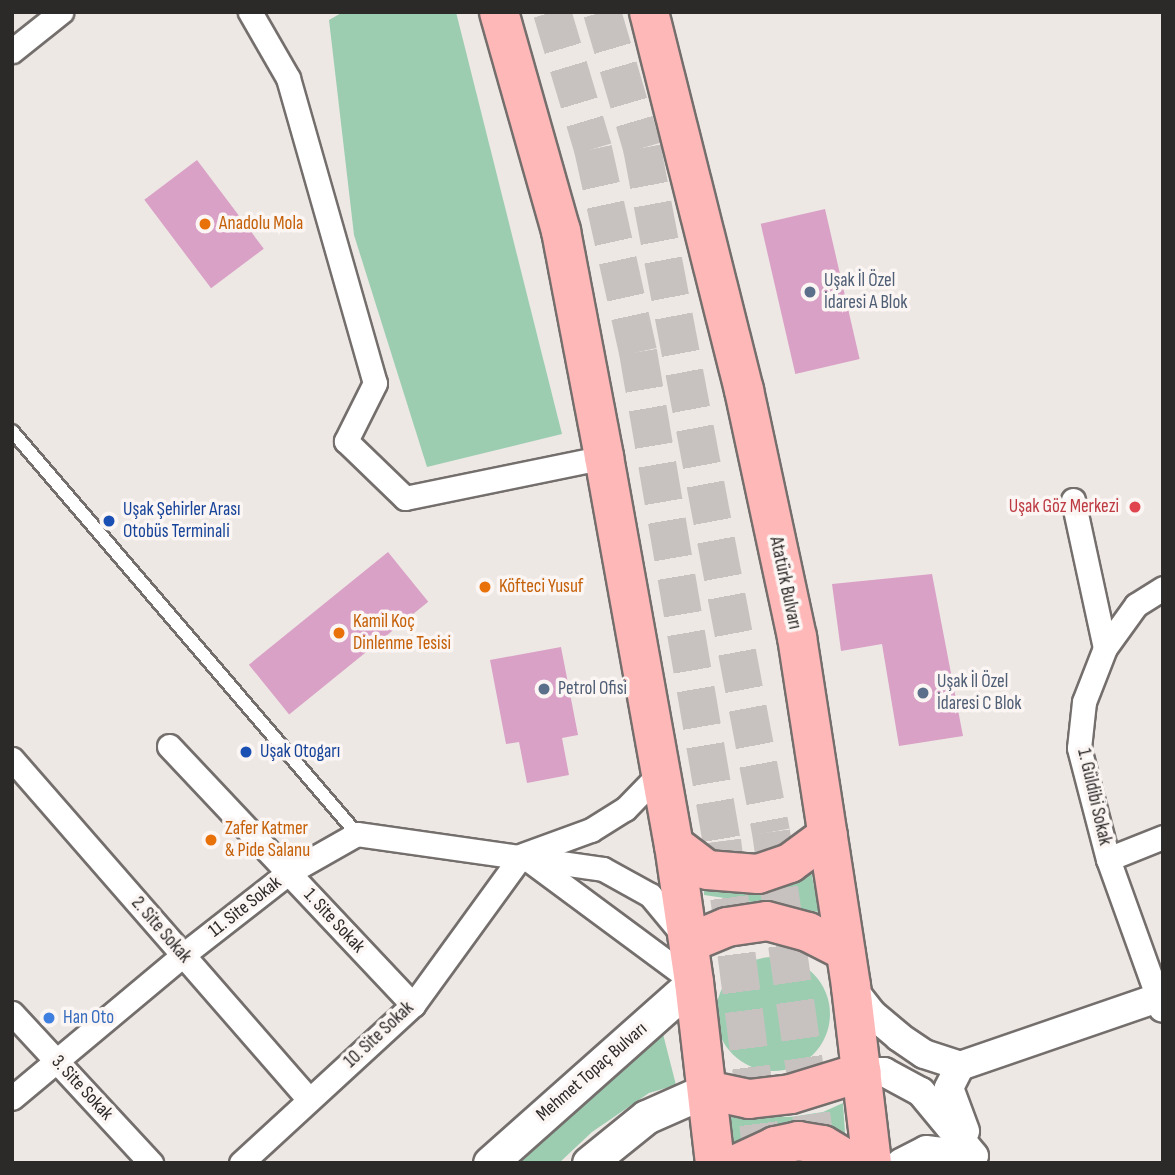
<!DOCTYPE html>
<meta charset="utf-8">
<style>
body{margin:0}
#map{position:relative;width:1175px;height:1175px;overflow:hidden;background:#eee8e5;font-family:"Sofia Sans Condensed",sans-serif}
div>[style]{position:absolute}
.green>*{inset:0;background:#9dcdb1}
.round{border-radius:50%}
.building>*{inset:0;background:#d9a1c6;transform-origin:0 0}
.trunk-tunnel>*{height:38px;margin-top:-19px;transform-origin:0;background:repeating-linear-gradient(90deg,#c7c2bf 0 38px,transparent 0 57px)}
.roads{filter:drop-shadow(2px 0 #746f6d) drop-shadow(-2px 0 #746f6d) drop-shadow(0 2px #746f6d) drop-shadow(0 -2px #746f6d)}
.service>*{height:12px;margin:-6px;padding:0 6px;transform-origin:6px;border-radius:6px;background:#fff}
.minor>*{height:23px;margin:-11.5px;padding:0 11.5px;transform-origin:11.5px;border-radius:11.5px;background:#fff}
.tertiary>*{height:28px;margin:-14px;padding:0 14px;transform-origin:14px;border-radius:14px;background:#fff}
.secondary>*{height:33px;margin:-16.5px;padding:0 16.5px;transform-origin:16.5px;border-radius:16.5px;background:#fff}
.trunk>*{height:38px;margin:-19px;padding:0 19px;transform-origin:19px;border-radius:19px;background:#ffb8b8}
.dots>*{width:19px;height:19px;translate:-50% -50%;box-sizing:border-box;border:4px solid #fbf5f3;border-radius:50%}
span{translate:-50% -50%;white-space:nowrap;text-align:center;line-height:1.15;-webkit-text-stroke:7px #fbf5f3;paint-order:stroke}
.food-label{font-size:19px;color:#c56008}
.left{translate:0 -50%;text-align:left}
.service-label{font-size:19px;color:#4e5e75}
.health-label{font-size:19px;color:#be3a42}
.right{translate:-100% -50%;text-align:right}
.transit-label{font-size:19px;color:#164399}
.street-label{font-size:19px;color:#2c2a29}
.shop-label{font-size:19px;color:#366cbe}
.frame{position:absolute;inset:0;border:14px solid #2c2a29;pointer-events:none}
</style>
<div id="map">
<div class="green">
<i style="clip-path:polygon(343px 12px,456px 12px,562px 434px,427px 467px,354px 235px,329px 20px)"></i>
<i style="clip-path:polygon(810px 866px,819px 912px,704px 895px,704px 884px)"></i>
<i class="round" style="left:716px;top:957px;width:114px;height:114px"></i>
<i style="clip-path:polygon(663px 1034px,676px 1085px,649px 1093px,592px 1132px,559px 1163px,513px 1163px)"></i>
<i style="clip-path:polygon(843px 1103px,846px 1148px,731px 1153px,731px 1115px,790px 1117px,823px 1112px)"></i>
</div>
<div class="building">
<i style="left:197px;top:160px;width:111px;height:66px;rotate:53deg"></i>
<i style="left:825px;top:209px;width:154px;height:66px;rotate:77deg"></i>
<i style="left:388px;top:552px;width:64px;height:179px;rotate:51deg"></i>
<i style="clip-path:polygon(932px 574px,963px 736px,899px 746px,882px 644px,841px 651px,832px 584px)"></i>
<i style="clip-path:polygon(561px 647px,578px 735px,562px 738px,569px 775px,527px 783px,519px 742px,506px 744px,490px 660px)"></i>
</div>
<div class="trunk-tunnel">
<i style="left:552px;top:12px;width:143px;rotate:73.3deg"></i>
<i style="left:593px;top:149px;width:208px;rotate:77.5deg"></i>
<i style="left:638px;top:352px;width:496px;rotate:80.3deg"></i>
<i style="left:722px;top:841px;width:325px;rotate:82.7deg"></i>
<i style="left:602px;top:12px;width:142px;rotate:73.6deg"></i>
<i style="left:642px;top:148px;width:696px;rotate:79.32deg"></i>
<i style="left:771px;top:832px;width:334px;rotate:81.9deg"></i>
</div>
<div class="roads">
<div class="service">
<i style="left:12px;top:431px;width:531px;rotate:49.43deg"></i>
</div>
<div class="minor">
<i style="left:250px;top:12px;width:76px;rotate:60.1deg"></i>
<i style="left:288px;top:78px;width:317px;rotate:74.1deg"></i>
<i style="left:375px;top:383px;width:65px;rotate:116.6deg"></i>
<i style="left:346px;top:441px;width:82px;rotate:44deg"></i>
<i style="left:405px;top:498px;width:203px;rotate:-11.6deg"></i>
<i style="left:12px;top:51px;width:63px;rotate:-38.5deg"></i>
<i style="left:1073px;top:500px;width:151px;rotate:77.8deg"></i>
<i style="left:1105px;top:648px;width:58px;rotate:111.3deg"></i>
<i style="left:1084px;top:702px;width:46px;rotate:96.2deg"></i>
<i style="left:1079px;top:748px;width:115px;rotate:75.4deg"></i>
<i style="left:1108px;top:859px;width:148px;rotate:70.2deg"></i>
<i style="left:1105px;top:648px;width:53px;rotate:-54.2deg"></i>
<i style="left:1136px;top:605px;width:32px;rotate:-32deg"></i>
<i style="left:169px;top:746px;width:356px;rotate:46.7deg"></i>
<i style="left:12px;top:759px;width:452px;rotate:48.9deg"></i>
<i style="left:525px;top:854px;width:70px;rotate:-20deg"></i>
<i style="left:591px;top:830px;width:40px;rotate:-32deg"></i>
<i style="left:625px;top:809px;width:53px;rotate:-45.8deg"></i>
<i style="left:525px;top:857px;width:210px;rotate:36.5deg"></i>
<i style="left:1108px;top:859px;width:59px;rotate:-21.8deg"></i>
<i style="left:12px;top:1013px;width:205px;rotate:47.2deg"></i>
<i style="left:12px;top:1098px;width:223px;rotate:-39.9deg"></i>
<i style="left:183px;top:955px;width:133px;rotate:-38deg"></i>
<i style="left:288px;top:873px;width:79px;rotate:-29.5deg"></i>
<i style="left:357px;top:834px;width:248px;rotate:8.1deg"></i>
<i style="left:603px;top:869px;width:54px;rotate:29deg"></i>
<i style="left:650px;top:895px;width:53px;rotate:50.3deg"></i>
<i style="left:241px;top:1163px;width:234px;rotate:-42.6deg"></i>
<i style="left:413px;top:1005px;width:185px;rotate:-54deg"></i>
</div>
<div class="tertiary">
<i style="left:851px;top:987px;width:34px;rotate:52deg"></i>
<i style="left:872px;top:1014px;width:35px;rotate:40deg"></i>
<i style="left:899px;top:1037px;width:30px;rotate:34deg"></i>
<i style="left:924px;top:1054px;width:38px;rotate:18deg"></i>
<i style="left:960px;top:1066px;width:209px;rotate:-19deg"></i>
<i style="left:1158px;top:998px;width:11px;rotate:63deg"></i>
<i style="left:960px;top:1066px;width:25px;rotate:117deg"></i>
<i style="left:949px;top:1088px;width:46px;rotate:69.6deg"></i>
<i style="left:862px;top:1072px;width:22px"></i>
<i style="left:884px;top:1072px;width:42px;rotate:28.4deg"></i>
<i style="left:921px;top:1092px;width:83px;rotate:50.4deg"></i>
<i style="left:901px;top:1163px;width:28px;rotate:-27deg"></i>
<i style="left:926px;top:1150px;width:48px;rotate:7.1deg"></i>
</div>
<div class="secondary">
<i style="left:490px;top:1163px;width:273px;rotate:-41.6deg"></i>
<i style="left:589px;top:1163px;width:73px;rotate:-38.9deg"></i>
<i style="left:646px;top:1117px;width:67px;rotate:-23.9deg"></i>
</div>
<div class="trunk">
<i style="left:499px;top:12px;width:228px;rotate:74.2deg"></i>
<i style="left:561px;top:231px;width:230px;rotate:79.2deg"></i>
<i style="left:604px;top:457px;width:394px;rotate:79.8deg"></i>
<i style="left:674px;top:845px;width:138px;rotate:81.7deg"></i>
<i style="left:694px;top:982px;width:182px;rotate:83.4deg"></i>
<i style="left:649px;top:12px;width:390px;rotate:75.9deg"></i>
<i style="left:744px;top:390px;width:253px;rotate:77.9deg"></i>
<i style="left:797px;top:637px;width:354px;rotate:81.2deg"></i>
<i style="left:851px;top:987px;width:177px;rotate:83.2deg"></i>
<i style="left:674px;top:845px;width:41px;rotate:37.1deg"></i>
<i style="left:707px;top:870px;width:51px;rotate:4.5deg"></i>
<i style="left:758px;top:874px;width:34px;rotate:-19deg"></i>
<i style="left:790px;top:863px;width:47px;rotate:-36.4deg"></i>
<i style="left:689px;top:943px;width:41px;rotate:-22.8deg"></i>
<i style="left:727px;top:927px;width:40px;rotate:-8.5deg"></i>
<i style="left:767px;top:921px;width:42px;rotate:15deg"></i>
<i style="left:808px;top:932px;width:42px;rotate:27.2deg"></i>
<i style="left:707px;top:1090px;width:43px;rotate:12.1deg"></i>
<i style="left:749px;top:1099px;width:42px;rotate:-6.8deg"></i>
<i style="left:791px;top:1094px;width:74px;rotate:-17.2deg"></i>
<i style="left:739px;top:1163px;width:40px;rotate:-25deg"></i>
<i style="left:775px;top:1146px;width:24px;rotate:-12deg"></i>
<i style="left:798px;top:1141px;width:25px;rotate:9deg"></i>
<i style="left:823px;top:1145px;width:35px;rotate:31deg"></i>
</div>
</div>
<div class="dots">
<i style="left:205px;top:224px;background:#e8710a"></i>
<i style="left:810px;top:292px;background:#5c6f8a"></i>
<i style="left:1135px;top:507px;background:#e0444e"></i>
<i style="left:109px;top:521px;background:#1a4fb4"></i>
<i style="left:485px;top:587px;background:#e8710a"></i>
<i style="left:339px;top:633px;background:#e8710a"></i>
<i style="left:544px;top:689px;background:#5c6f8a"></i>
<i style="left:923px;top:693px;background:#5c6f8a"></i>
<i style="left:246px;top:752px;background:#1a4fb4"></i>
<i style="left:211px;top:840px;background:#e8710a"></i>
<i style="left:49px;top:1018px;background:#3f7fe0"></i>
</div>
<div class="food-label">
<span class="left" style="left:219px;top:224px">Anadolu Mola</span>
<span class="left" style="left:499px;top:587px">Köfteci Yusuf</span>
<span class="left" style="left:353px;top:633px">Kamil Koç<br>Dinlenme Tesisi</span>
<span class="left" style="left:225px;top:840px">Zafer Katmer<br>&amp; Pide Salanu</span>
</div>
<div class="service-label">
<span class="left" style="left:824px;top:292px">Uşak İl Özel<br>İdaresi A Blok</span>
<span class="left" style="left:937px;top:693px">Uşak İl Özel<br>İdaresi C Blok</span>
<span class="left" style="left:558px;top:689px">Petrol Ofisi</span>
</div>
<div class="health-label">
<span class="right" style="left:1119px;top:507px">Uşak Göz Merkezi</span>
</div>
<div class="transit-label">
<span class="left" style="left:123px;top:521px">Uşak Şehirler Arası<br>Otobüs Terminali</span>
<span class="left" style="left:260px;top:752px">Uşak Otogarı</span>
</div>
<div class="street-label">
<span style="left:785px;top:583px;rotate:78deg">Atatürk Bulvarı</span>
<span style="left:1094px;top:797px;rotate:77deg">1. Güldibi Sokak</span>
<span style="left:245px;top:907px;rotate:-38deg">11. Site Sokak</span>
<span style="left:334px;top:921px;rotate:47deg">1. Site Sokak</span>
<span style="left:161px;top:930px;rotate:49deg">2. Site Sokak</span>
<span style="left:379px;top:1035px;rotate:-43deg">10. Site Sokak</span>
<span style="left:592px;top:1072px;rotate:-41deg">Mehmet Topaç Bulvarı</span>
<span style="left:82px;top:1088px;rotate:47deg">3. Site Sokak</span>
</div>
<div class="shop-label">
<span class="left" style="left:63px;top:1018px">Han Oto</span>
</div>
<div class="frame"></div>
</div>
